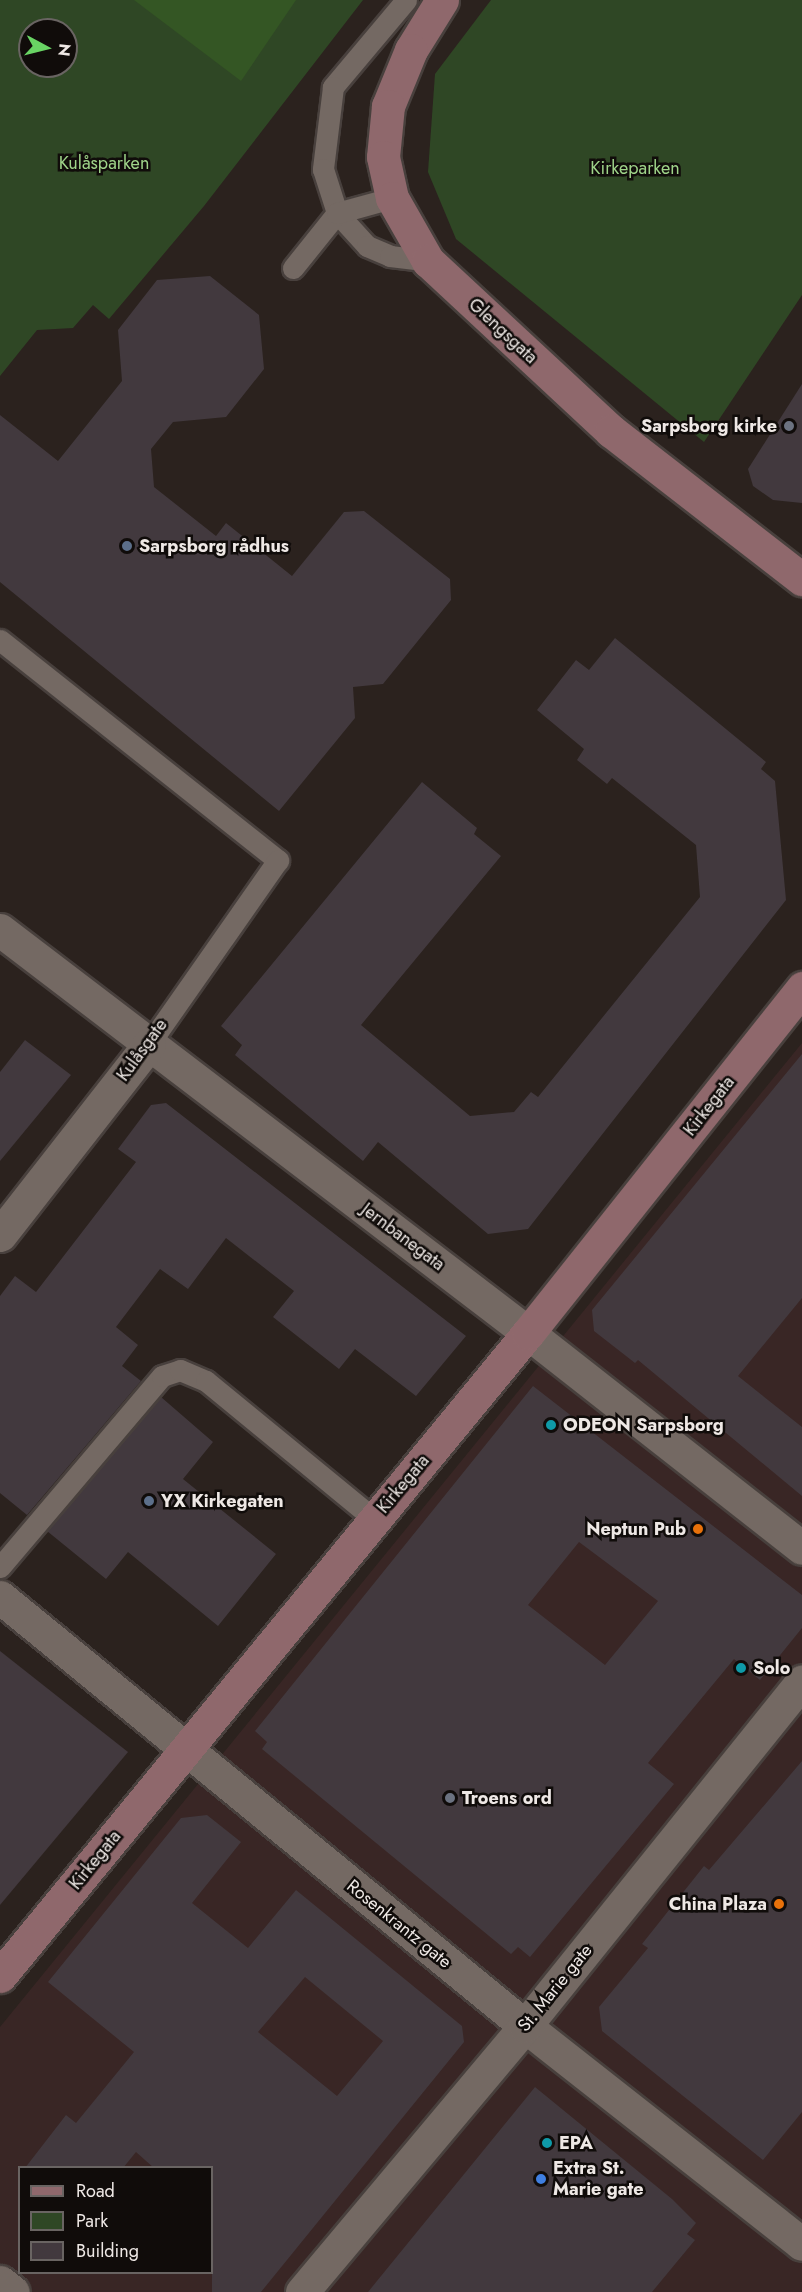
<!DOCTYPE html>
<meta charset="utf-8">
<style>
body{margin:0}
#map{position:relative;width:802px;height:2292px;overflow:hidden;background:#2b221e;font-family:Jost,sans-serif}
div>[style]{position:absolute}
.commercial>*{inset:0;background:#392625}
.green>*{inset:0;background:#2f4725}
.forest>*{inset:0;background:#345624}
.building>*{inset:0;background:#42393e}
.roads{filter:drop-shadow(2px 0 #48403d) drop-shadow(-2px 0 #48403d) drop-shadow(0 2px #48403d) drop-shadow(0 -2px #48403d)}
.lane>*{height:21px;margin:-10.5px;padding:0 10.5px;transform-origin:10.5px;border-radius:10.5px;background:#746963}
.street>*{height:33px;margin:-16.5px;padding:0 16.5px;transform-origin:16.5px;border-radius:16.5px;background:#746963}
.secondary>*{height:33px;margin:-16.5px;padding:0 16.5px;transform-origin:16.5px;border-radius:16.5px;background:#8f686c}
.dots>*{width:16px;height:16px;translate:-50% -50%;box-sizing:border-box;border:3px solid #100c0a;border-radius:50%}
span{translate:-50% -50%;white-space:nowrap;text-align:center;line-height:1.15;-webkit-text-stroke:5px #100c0a;paint-order:stroke}
.park-label{font-size:18px;color:#9fd489}
.street-label{font-size:18px;color:#eee8e5}
.poi-label{font-size:18px;color:#eee8e5;font-weight:700}
.right{translate:-100% -50%;text-align:right}
.left{translate:0 -50%;text-align:left}
.legend{position:absolute;left:18px;top:2166px;width:195px;height:108px;box-sizing:border-box;background:#100c0a;border:2px solid #696462;margin:0;padding:8px 10px;list-style:none;font-size:18px;color:#eee8e5}
.legend li{display:flex;align-items:center;gap:12px;height:30px}
.legend b{width:30px;border:2px solid #696462}
.north{position:absolute;left:18px;top:18px;width:60px;height:60px;box-sizing:border-box;background:#100c0a;border:2px solid #696462;border-radius:50%;rotate:97deg;font-size:16px;font-weight:700;line-height:24px;text-align:center;color:#eee8e5}
.north::after{content:'';display:block;margin:auto;width:21px;height:27px;background:#69d464;clip-path:polygon(50% 0,100% 100%,50% 72%,0 100%)}
</style>
<div id="map">
<div class="commercial">
<i style="clip-path:polygon(evenodd,802px 1043px,802px 2292px,0 2292px,0 2027px,802px 1043px,20px 2168px,212px 2168px,212px 2272px,20px 2272px,20px 2168px)"></i>
</div>
<div class="green">
<i style="clip-path:polygon(evenodd,0 0,363px 0,204px 206px,109px 319px,93px 305px,73px 328px,37px 330px,0 376px,0 0,30px 30px,66px 30px,66px 66px,30px 66px,30px 30px)"></i>
<i style="clip-path:polygon(491px 0,802px 0,802px 295px,704px 442px,456px 239px,428px 172px,435px 74px)"></i>
</div>
<div class="forest">
<i style="clip-path:polygon(134px 0,296px 0,241px 81px)"></i>
</div>
<div class="building">
<i style="clip-path:polygon(210px 276px,259px 315px,264px 369px,226px 417px,173px 422px,151px 449px,154px 487px,216px 536px,226px 523px,292px 576px,344px 512px,364px 511px,450px 579px,451px 600px,383px 684px,353px 687px,355px 718px,279px 811px,0 582px,0 415px,58px 461px,122px 381px,118px 330px,157px 280px)"></i>
<i style="clip-path:polygon(802px 384px,802px 503px,773px 500px,753px 486px,748px 469px)"></i>
<i style="clip-path:polygon(615px 638px,766px 762px,761px 769px,775px 781px,786px 900px,528px 1229px,488px 1234px,378px 1142px,363px 1161px,235px 1055px,242px 1045px,221px 1026px,422px 782px,477px 828px,474px 834px,501px 856px,361px 1025px,470px 1116px,514px 1112px,531px 1092px,538px 1097px,700px 897px,696px 845px,612px 778px,607px 784px,577px 760px,584px 749px,537px 710px,576px 660px,589px 670px)"></i>
<i style="clip-path:polygon(25px 1040px,71px 1075px,0 1161px,0 1072px)"></i>
<i style="clip-path:polygon(802px 1054px,802px 1298px,738px 1376px,802px 1427px,802px 1496px,638px 1360px,635px 1363px,594px 1331px,592px 1310px)"></i>
<i style="clip-path:polygon(166px 1103px,466px 1336px,416px 1396px,355px 1349px,339px 1369px,273px 1317px,294px 1291px,226px 1238px,188px 1289px,160px 1269px,116px 1327px,138px 1345px,122px 1366px,141px 1381px,27px 1515px,0 1493px,0 1296px,15px 1276px,36px 1292px,136px 1162px,118px 1149px,151px 1105px)"></i>
<i style="clip-path:polygon(evenodd,533px 1386px,802px 1595px,802px 1628px,760px 1680px,734px 1659px,648px 1763px,674px 1784px,530px 1957px,518px 1947px,511px 1954px,262px 1749px,267px 1742px,255px 1731px,533px 1386px,579px 1542px,658px 1601px,605px 1665px,528px 1605px,579px 1542px)"></i>
<i style="clip-path:polygon(161px 1397px,213px 1442px,183px 1479px,276px 1554px,218px 1626px,128px 1552px,106px 1579px,47px 1531px)"></i>
<i style="clip-path:polygon(0 1651px,128px 1752px,0 1905px)"></i>
<i style="clip-path:polygon(802px 1761px,802px 2112px,763px 2160px,602px 2031px,599px 2007px,648px 1948px,642px 1944px,704px 1866px,709px 1870px)"></i>
<i style="clip-path:polygon(evenodd,207px 1815px,241px 1842px,192px 1903px,248px 1948px,296px 1890px,462px 2026px,464px 2042px,261px 2292px,212px 2292px,212px 2168px,154px 2168px,136px 2152px,123px 2168px,25px 2168px,66px 2115px,76px 2123px,134px 2052px,48px 1982px,181px 1818px,207px 1815px,305px 1977px,383px 2041px,337px 2096px,258px 2032px,305px 1977px)"></i>
<i style="clip-path:polygon(535px 2087px,672px 2199px,696px 2223px,687px 2234px,695px 2240px,652px 2292px,368px 2292px)"></i>
</div>
<div class="roads">
<div class="lane">
<i style="left:406px;top:0;width:114px;rotate:130deg"></i>
<i style="left:333px;top:87px;width:83px;rotate:97deg"></i>
<i style="left:323px;top:169px;width:46px;rotate:72.3deg"></i>
<i style="left:337px;top:213px;width:45px;rotate:47.7deg"></i>
<i style="left:367px;top:246px;width:25px;rotate:23deg"></i>
<i style="left:390px;top:256px;width:38px;rotate:7deg"></i>
<i style="left:293px;top:268px;width:70px;rotate:-51.3deg"></i>
<i style="left:337px;top:213px;width:57px;rotate:-15.3deg"></i>
<i style="left:0;top:640px;width:355px;rotate:38.4deg"></i>
<i style="left:278px;top:860px;width:225px;rotate:125deg"></i>
<i style="left:0;top:1567px;width:250px;rotate:-49.7deg"></i>
<i style="left:162px;top:1376px;width:19px;rotate:-18deg"></i>
<i style="left:180px;top:1370px;width:28px;rotate:23deg"></i>
<i style="left:206px;top:1381px;width:217px;rotate:39.4deg"></i>
</div>
<div class="street">
<i style="left:0;top:930px;width:664px;rotate:37.35deg"></i>
<i style="left:528px;top:1333px;width:348px;rotate:38.1deg"></i>
<i style="left:0;top:1235px;width:242px;rotate:-52deg"></i>
<i style="left:0;top:1597px;width:678px;rotate:39.25deg"></i>
<i style="left:525px;top:2026px;width:352px;rotate:38.2deg"></i>
<i style="left:0;top:2282px;width:16px;rotate:38deg"></i>
<i style="left:302px;top:2292px;width:347px;rotate:-50deg"></i>
<i style="left:525px;top:2026px;width:442px;rotate:-51.2deg"></i>
</div>
<div class="secondary">
<i style="left:442px;top:0;width:59px;rotate:121.8deg"></i>
<i style="left:411px;top:50px;width:61px;rotate:112.3deg"></i>
<i style="left:388px;top:106px;width:51px;rotate:95.6deg"></i>
<i style="left:383px;top:157px;width:42px;rotate:77.6deg"></i>
<i style="left:392px;top:198px;width:73px;rotate:60.3deg"></i>
<i style="left:428px;top:261px;width:250px;rotate:42.9deg"></i>
<i style="left:611px;top:431px;width:242px;rotate:37.8deg"></i>
<i style="left:0;top:1976px;width:832px;rotate:-50.61deg"></i>
<i style="left:528px;top:1333px;width:441px;rotate:-51.5deg"></i>
</div>
</div>
<div class="dots">
<i style="left:789px;top:426px;background:#6b7280"></i>
<i style="left:127px;top:546px;background:#5c6f8a"></i>
<i style="left:551px;top:1425px;background:#0f9aa8"></i>
<i style="left:149px;top:1501px;background:#5c6f8a"></i>
<i style="left:698px;top:1529px;background:#e8710a"></i>
<i style="left:741px;top:1668px;background:#0f9aa8"></i>
<i style="left:450px;top:1798px;background:#6b7280"></i>
<i style="left:779px;top:1904px;background:#e8710a"></i>
<i style="left:547px;top:2143px;background:#0f9aa8"></i>
<i style="left:541px;top:2179px;background:#3f7fe0"></i>
</div>
<div class="park-label">
<span style="left:104px;top:163px">Kulåsparken</span>
<span style="left:635px;top:168px">Kirkeparken</span>
</div>
<div class="street-label">
<span style="left:503px;top:331px;rotate:43deg">Glengsgata</span>
<span style="left:142px;top:1050px;rotate:-54deg">Kulåsgate</span>
<span style="left:709px;top:1106px;rotate:-52deg">Kirkegata</span>
<span style="left:403px;top:1237px;rotate:37deg">Jernbanegata</span>
<span style="left:403px;top:1484px;rotate:-50deg">Kirkegata</span>
<span style="left:95px;top:1860px;rotate:-51deg">Kirkegata</span>
<span style="left:399px;top:1924px;rotate:39deg">Rosenkrantz gate</span>
<span style="left:555px;top:1988px;rotate:-51deg">St. Marie gate</span>
</div>
<div class="poi-label">
<span class="right" style="left:777px;top:426px">Sarpsborg kirke</span>
<span class="left" style="left:139px;top:546px">Sarpsborg rådhus</span>
<span class="left" style="left:563px;top:1425px">ODEON Sarpsborg</span>
<span class="left" style="left:161px;top:1501px">YX Kirkegaten</span>
<span class="right" style="left:686px;top:1529px">Neptun Pub</span>
<span class="left" style="left:753px;top:1668px">Solo</span>
<span class="left" style="left:462px;top:1798px">Troens ord</span>
<span class="right" style="left:767px;top:1904px">China Plaza</span>
<span class="left" style="left:559px;top:2143px">EPA</span>
<span class="left" style="left:553px;top:2179px">Extra St.<br>Marie gate</span>
</div>
<ul class="legend">
<li><b style="height:8px;background:#8f686c"></b>Road</li>
<li><b style="height:16px;background:#2f4725"></b>Park</li>
<li><b style="height:16px;background:#42393e"></b>Building</li>
</ul>
<div class="north">N</div>
</div>
